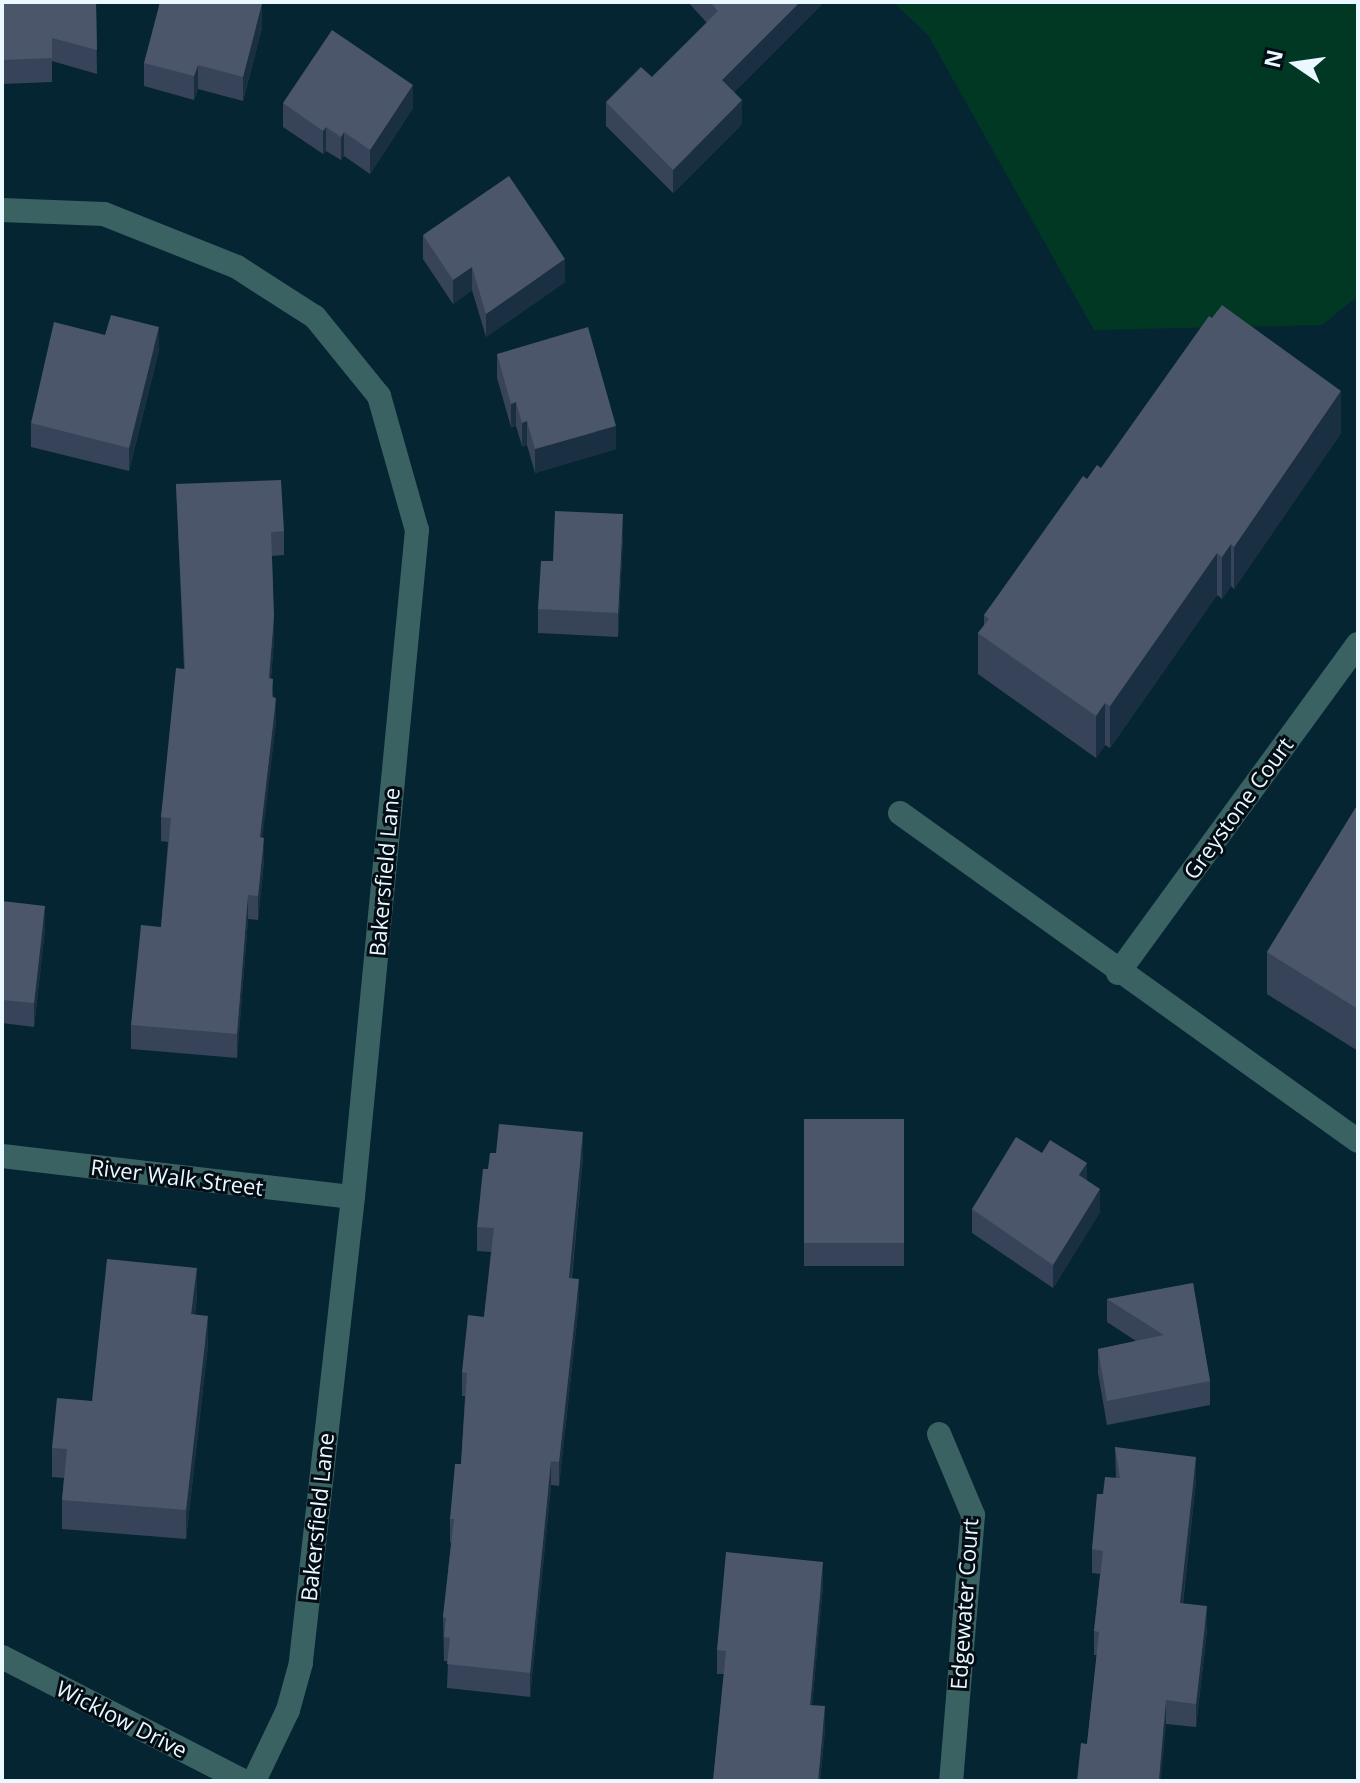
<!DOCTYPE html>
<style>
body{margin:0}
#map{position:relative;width:1360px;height:1783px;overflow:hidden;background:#052533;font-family:"Open Sans",sans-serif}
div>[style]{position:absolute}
.green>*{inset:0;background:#003824}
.minor>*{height:24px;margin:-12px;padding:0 12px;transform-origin:12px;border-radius:12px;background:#3b6263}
.wall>*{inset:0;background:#374359;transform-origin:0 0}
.shaded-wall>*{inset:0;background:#1b2f43;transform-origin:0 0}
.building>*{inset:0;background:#4b566b;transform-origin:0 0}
span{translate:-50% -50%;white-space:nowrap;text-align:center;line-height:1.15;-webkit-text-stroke:6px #030d13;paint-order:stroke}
.street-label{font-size:22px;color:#eaf8ff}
.frame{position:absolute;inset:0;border:4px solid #eaf8ff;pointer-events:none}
.north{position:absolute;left:1256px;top:24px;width:80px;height:80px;-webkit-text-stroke:6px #030d13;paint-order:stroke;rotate:283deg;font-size:22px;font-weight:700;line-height:32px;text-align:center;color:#eaf8ff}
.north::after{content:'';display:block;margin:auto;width:28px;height:36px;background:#eaf8ff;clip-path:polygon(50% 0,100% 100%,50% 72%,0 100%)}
</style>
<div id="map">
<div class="green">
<i style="clip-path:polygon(893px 2px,1358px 2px,1358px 296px,1322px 325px,1094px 330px,928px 35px)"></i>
</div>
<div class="minor">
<i style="left:2px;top:210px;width:102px;rotate:2.2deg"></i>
<i style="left:104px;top:214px;width:143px;rotate:21.7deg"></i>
<i style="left:237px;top:267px;width:93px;rotate:32.7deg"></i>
<i style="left:315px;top:317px;width:102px;rotate:51deg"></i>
<i style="left:379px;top:396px;width:139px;rotate:74.2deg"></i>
<i style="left:417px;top:530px;width:670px;rotate:95.48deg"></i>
<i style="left:353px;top:1197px;width:469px;rotate:96.4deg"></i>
<i style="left:301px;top:1663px;width:49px;rotate:105.5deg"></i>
<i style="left:288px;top:1710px;width:79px;rotate:115.6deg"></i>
<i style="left:900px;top:813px;width:563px;rotate:35.61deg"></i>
<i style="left:1118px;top:973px;width:407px;rotate:-53.9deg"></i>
<i style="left:2px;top:1156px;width:353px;rotate:6.7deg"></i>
<i style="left:939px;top:1434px;width:88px;rotate:67.2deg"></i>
<i style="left:973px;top:1515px;width:267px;rotate:94.7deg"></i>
<i style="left:2px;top:1657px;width:271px;rotate:27.2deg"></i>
</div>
<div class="wall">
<i style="clip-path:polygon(2px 2px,96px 2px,97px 74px,52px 61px,52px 82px,2px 84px)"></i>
<i style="clip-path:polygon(688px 2px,824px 2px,734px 92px,742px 124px,673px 193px,606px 126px,606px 102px,652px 77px,707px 23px)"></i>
<i style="clip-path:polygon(262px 28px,243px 101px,198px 89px,194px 100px,144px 86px,144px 63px)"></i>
<i style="clip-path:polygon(283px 103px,413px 108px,370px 174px,344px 156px,341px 160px,326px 151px,323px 154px,283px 127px)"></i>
<i style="clip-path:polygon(423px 235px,565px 282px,486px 337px,472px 290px,453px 304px,423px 259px)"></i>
<i style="clip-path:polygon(105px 335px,159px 350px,129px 471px,31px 447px,31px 423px)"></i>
<i style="clip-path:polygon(497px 354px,616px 449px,535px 473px,527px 445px,522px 446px,516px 426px,511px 427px,497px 378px)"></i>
<i style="clip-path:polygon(1341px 433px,1234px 589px,1231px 586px,1222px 599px,1217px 595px,1110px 748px,1105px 745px,1096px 758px,978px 674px,978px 633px,984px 625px,984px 615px,1101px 468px)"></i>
<i style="clip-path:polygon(176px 484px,284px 531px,284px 555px,272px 556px,274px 639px,271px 679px,276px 721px,262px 838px,264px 861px,258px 920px,248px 919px,237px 1058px,131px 1049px,131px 1025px,161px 927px,168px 842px,161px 841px,161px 817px,184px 669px)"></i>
<i style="clip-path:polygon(623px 538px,618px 637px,538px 633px,538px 609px,553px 561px)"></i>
<i style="clip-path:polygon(1358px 804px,1358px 1051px,1267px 994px,1267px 952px)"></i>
<i style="clip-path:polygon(2px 901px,45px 929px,34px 1027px,2px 1023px)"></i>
<i style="left:804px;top:1119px;width:100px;height:147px"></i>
<i style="clip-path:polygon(583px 1156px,572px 1278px,579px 1302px,559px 1486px,551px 1485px,530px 1697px,447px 1688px,448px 1661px,444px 1661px,443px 1617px,451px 1543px,450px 1542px,450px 1519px,461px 1464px,465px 1396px,462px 1396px,462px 1372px,484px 1317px,491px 1252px,477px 1251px,477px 1227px)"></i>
<i style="clip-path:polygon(1087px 1180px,1100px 1212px,1053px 1288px,972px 1233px,972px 1209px)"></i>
<i style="clip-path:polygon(1193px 1283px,1210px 1381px,1210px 1405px,1107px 1425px,1098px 1373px,1098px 1349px,1136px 1341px,1107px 1322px,1107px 1299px)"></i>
<i style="clip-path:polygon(197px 1297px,195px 1315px,208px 1345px,186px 1539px,62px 1529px,62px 1500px,64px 1478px,52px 1477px,52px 1448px,92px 1401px)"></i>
<i style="clip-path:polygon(1115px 1447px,1196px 1480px,1183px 1604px,1207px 1630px,1196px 1727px,1166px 1724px,1087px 1744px,1097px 1655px,1094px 1655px,1094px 1631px,1100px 1574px,1092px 1573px,1092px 1549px,1116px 1478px)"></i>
<i style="clip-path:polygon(823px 1585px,812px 1705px,825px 1730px,820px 1781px,713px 1781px,724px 1674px,717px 1674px,717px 1650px)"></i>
</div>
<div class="shaded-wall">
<i style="clip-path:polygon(800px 2px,824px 2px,722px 104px,722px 80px)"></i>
<i style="clip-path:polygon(262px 4px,262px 28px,243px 101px,243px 77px)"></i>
<i style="clip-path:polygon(198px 65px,198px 89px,194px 100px,194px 76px)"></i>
<i style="clip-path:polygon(413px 85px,413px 108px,370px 174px,370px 150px)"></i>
<i style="clip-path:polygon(742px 100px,742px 124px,673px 193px,673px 170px)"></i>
<i style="clip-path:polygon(326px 127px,326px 151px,323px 154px,323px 131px)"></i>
<i style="clip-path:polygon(344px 132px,344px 156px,341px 160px,341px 137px)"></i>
<i style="clip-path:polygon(565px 259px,565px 282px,486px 337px,486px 314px)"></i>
<i style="clip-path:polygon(472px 267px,472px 290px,453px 304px,453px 280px)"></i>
<i style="clip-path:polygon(159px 327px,159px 350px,129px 471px,129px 448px)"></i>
<i style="clip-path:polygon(1341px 391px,1341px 433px,1234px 589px,1234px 547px)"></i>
<i style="left:516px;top:402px;width:24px;height:5px;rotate:90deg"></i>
<i style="left:527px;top:421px;width:24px;height:5px;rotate:90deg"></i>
<i style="clip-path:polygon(616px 426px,616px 449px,535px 473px,535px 449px)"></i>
<i style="clip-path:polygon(623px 514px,623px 538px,618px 637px,618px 613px)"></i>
<i style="clip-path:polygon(1231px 544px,1231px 586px,1222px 599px,1222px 557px)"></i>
<i style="clip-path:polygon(1217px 553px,1217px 595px,1110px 748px,1110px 706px)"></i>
<i style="clip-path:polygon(274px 615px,274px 639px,269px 702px,269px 678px)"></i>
<i style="clip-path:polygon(276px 698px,276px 721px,260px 861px,260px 837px)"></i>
<i style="clip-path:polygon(1105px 703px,1105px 745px,1096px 758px,1096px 716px)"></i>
<i style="clip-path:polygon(264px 838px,264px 861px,258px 920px,258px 896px)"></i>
<i style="clip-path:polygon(248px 895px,248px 919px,237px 1058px,237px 1034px)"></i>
<i style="clip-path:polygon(45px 906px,45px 929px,34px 1027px,34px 1003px)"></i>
<i style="clip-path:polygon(583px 1132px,583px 1156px,569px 1301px,569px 1278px)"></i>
<i style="clip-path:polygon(1087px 1163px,1087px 1186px,1079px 1175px)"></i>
<i style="clip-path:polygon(1100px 1189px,1100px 1212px,1053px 1288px,1053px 1265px)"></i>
<i style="clip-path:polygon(197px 1268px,197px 1297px,191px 1343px,191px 1314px)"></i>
<i style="clip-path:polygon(579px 1279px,579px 1302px,559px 1486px,559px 1462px)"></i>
<i style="clip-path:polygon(208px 1316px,208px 1345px,186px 1539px,186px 1510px)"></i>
<i style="clip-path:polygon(1196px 1457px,1196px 1480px,1180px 1627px,1180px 1603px)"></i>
<i style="clip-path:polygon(551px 1461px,551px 1485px,530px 1697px,530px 1673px)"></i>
<i style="clip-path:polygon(823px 1562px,823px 1585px,810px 1729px,810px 1705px)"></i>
<i style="clip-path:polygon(1207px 1606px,1207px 1630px,1196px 1727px,1196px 1704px)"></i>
<i style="clip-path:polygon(1166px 1700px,1166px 1724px,1161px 1781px,1159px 1781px)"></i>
<i style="clip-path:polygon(825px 1706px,825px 1730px,820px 1781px,818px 1781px)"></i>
</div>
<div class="building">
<i style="clip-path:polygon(2px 2px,96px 2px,97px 50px,52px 38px,52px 58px,2px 60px)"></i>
<i style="clip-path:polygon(160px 2px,256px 2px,262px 4px,243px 77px,198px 65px,194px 76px,144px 63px)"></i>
<i style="clip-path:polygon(710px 2px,800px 2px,722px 80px,742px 100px,673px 170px,606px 102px,641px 67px,652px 77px,718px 11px)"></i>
<i style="clip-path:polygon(332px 30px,413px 85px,370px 150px,344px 132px,341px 137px,326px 127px,323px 131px,283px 103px)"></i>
<i style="clip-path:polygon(509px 176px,565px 259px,486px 314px,472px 267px,453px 280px,423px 235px)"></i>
<i style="clip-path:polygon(1222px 305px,1341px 391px,1234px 547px,1231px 544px,1222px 557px,1217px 553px,1110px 706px,1105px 703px,1096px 716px,978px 633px,989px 619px,984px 615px,1083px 476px,1087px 479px,1097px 465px,1101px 468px,1209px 316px,1212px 318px)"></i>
<i style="clip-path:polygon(111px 315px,159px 327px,129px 448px,31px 423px,54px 322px,105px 335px)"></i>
<i style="clip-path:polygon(588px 327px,616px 426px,535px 449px,527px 421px,522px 423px,516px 402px,511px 404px,497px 354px)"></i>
<i style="clip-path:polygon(281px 480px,284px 531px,271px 532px,274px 615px,269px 678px,273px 679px,272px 697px,276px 698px,260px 837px,264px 838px,258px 896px,248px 895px,237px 1034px,131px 1025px,141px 925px,161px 927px,171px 818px,161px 817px,176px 668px,185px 669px,176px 484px)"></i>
<i style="clip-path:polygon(555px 511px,623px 514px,618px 613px,538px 609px,541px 561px,553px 561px)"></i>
<i style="clip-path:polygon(1358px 804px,1358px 1009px,1267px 952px)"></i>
<i style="clip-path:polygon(2px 901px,45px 906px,34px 1003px,2px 1000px)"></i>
<i style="left:804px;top:1119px;width:100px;height:124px"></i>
<i style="clip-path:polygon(499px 1124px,583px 1132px,569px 1278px,579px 1279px,559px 1462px,551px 1461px,530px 1673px,447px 1664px,450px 1638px,444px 1637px,446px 1618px,443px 1617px,454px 1519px,450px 1519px,455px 1464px,461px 1464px,467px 1373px,462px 1372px,468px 1315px,484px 1317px,494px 1228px,477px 1227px,483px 1169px,488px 1169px,490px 1153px,496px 1153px)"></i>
<i style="clip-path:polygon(1016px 1137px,1042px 1153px,1050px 1140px,1087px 1163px,1079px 1175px,1100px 1189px,1053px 1265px,972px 1209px)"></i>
<i style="clip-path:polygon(107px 1259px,197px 1268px,191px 1314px,208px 1316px,186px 1510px,62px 1500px,67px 1449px,52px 1448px,57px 1398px,92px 1401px)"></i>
<i style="clip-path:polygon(1193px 1283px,1210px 1381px,1107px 1401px,1098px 1349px,1164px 1335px,1107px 1299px)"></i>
<i style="clip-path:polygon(1115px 1447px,1196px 1457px,1180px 1603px,1207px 1606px,1196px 1704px,1166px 1700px,1159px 1781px,1077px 1781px,1081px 1743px,1087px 1744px,1099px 1632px,1094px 1631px,1103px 1551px,1092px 1549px,1097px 1494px,1103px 1494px,1105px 1477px,1120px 1478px)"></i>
<i style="clip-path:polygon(726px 1552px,823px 1562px,810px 1705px,825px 1706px,818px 1781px,713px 1781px,726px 1651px,717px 1650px)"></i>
</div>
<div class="street-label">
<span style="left:1238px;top:808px;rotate:-54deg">Greystone Court</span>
<span style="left:384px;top:872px;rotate:-85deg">Bakersfield Lane</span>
<span style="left:177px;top:1177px;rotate:7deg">River Walk Street</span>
<span style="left:317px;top:1517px;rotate:-84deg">Bakersfield Lane</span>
<span style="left:964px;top:1604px;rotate:-86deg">Edgewater Court</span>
<span style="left:122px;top:1719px;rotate:27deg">Wicklow Drive</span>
</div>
<div class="frame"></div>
<div class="north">N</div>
</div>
